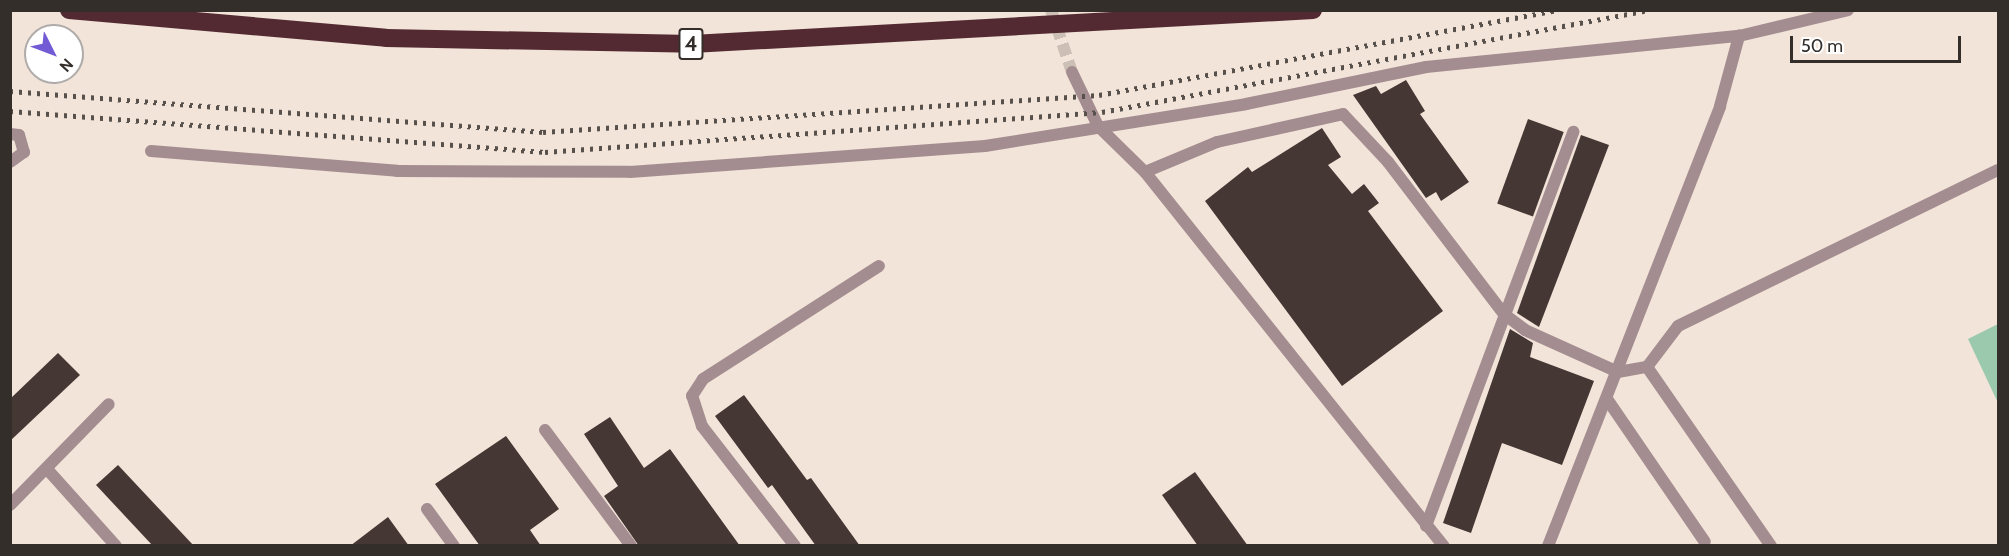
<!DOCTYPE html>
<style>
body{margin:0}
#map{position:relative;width:2009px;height:556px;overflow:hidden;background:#f2e4d9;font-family:Cabin,sans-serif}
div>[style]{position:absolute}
.green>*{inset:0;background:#9bc9ad}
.building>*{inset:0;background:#453734;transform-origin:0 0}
.minor-tunnel>*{height:12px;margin-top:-6px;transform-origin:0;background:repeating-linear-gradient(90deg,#ccc0b6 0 12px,transparent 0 18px)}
.minor>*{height:12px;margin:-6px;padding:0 6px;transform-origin:6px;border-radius:6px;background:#a48d90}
.motorway>*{height:18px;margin:-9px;padding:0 9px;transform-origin:9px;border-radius:9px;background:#542a32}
.rail>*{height:4.5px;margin-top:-2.25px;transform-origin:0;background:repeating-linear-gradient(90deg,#57504b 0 3px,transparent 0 9px)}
span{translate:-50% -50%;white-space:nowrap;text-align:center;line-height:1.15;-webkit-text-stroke:6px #fff;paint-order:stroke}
.shield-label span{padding:2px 4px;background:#fff;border:2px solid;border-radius:4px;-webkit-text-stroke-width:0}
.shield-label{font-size:21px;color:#342e2a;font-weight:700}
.frame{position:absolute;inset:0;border:12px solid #342e2a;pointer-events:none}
.north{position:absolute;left:24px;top:24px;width:60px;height:60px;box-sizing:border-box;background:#fff;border:2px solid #aeabaa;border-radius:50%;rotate:132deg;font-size:16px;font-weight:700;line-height:24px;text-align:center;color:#342e2a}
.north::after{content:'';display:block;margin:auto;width:21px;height:27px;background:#735bd5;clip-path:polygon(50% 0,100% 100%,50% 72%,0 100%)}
.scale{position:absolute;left:1790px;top:36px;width:171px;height:27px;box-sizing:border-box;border:3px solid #342e2a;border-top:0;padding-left:8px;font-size:18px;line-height:21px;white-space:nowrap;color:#342e2a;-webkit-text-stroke:4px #fff;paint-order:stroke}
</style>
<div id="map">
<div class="green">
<i style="clip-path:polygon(1998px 324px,1998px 403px,1968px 339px)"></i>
</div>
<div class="building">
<i style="clip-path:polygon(1406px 80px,1425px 111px,1420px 114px,1469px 182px,1441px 201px,1436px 192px,1426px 198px,1353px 95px,1376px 86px,1381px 94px)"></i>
<i style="left:1528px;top:119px;width:38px;height:90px;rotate:20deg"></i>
<i style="clip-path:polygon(1322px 128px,1341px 157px,1328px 165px,1352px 194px,1364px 184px,1379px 203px,1368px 211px,1443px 311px,1342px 386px,1205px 201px,1248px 167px,1252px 172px)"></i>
<i style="clip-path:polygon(1581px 135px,1609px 145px,1539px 327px,1517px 313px)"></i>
<i style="clip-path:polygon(1510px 329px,1533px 343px,1530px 357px,1594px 381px,1562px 465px,1502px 443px,1471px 533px,1443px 523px)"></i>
<i style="clip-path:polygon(58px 353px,80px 375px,10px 441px,10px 399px)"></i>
<i style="clip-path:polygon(744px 395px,807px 480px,811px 478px,860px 546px,816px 546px,772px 485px,768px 488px,715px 416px)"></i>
<i style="clip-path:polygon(610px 417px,644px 468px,670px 449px,740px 546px,639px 546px,604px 496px,618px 486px,584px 434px)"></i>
<i style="clip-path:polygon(506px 436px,559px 509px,530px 530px,541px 546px,480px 546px,435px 484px)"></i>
<i style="clip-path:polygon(118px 465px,194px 546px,153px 546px,96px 485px)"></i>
<i style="clip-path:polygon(1195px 472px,1248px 546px,1198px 546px,1162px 495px)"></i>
<i style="clip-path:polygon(388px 517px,409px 546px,350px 546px)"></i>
</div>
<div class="minor-tunnel">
<i style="left:1051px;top:10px;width:65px;rotate:71.3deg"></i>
</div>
<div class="minor">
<i style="left:1072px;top:72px;width:60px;rotate:64.3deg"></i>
<i style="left:1098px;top:126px;width:66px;rotate:44.4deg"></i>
<i style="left:1145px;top:172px;width:78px;rotate:-22.6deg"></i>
<i style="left:1217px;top:142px;width:129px;rotate:-12.5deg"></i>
<i style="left:1343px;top:114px;width:66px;rotate:46.8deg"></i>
<i style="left:1388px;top:162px;width:191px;rotate:52.7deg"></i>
<i style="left:1504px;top:314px;width:26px;rotate:37deg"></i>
<i style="left:1525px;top:330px;width:102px;rotate:24.3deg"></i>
<i style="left:1618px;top:372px;width:29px;rotate:-10deg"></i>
<i style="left:10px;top:134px;width:9px;rotate:6deg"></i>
<i style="left:19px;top:135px;width:18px;rotate:74deg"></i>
<i style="left:24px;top:152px;width:17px;rotate:144deg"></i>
<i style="left:151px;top:151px;width:247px;rotate:4.6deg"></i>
<i style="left:397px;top:171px;width:233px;rotate:0.2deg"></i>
<i style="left:630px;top:172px;width:356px;rotate:-4.2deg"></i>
<i style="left:985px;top:146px;width:264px;rotate:-9.1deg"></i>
<i style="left:1246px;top:104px;width:184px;rotate:-11.6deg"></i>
<i style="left:1426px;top:67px;width:315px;rotate:-5.7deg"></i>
<i style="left:1145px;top:172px;width:479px;rotate:51.4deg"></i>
<i style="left:1607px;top:399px;width:173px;rotate:55.6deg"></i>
<i style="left:545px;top:430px;width:144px;rotate:53.4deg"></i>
<i style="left:47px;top:469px;width:103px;rotate:48.1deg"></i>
<i style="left:10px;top:505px;width:141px;rotate:-45.6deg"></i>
<i style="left:427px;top:509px;width:46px;rotate:53.9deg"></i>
<i style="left:1426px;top:526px;width:421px;rotate:-69.5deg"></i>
<i style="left:795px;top:546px;width:152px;rotate:-127.8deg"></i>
<i style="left:702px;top:426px;width:32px;rotate:-108deg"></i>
<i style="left:692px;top:396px;width:20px;rotate:-57deg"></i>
<i style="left:703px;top:379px;width:209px;rotate:-32.7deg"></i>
<i style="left:1548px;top:546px;width:472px;rotate:-68.6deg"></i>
<i style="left:1720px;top:106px;width:73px;rotate:-74.8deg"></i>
<i style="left:1739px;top:36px;width:112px;rotate:-13.4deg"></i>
<i style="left:1771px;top:546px;width:218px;rotate:-124.7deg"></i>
<i style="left:1647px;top:367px;width:51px;rotate:-52.9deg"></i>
<i style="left:1678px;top:326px;width:356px;rotate:-26deg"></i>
</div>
<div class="motorway">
<i style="left:69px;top:10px;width:318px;rotate:5deg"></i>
<i style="left:386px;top:38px;width:306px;rotate:1.1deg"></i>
<i style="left:692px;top:44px;width:622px;rotate:-3.13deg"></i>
</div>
<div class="rail">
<i style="left:10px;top:91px;width:535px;rotate:4.4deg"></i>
<i style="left:543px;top:132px;width:557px;rotate:-3.81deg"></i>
<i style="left:1099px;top:95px;width:465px;rotate:-10.5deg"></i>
<i style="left:10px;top:111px;width:537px;rotate:4.38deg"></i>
<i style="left:545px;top:152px;width:558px;rotate:-4.11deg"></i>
<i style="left:1102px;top:112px;width:556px;rotate:-10.56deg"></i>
</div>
<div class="shield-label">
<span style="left:691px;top:44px">4</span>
</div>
<div class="frame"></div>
<div class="north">N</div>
<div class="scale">50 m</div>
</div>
